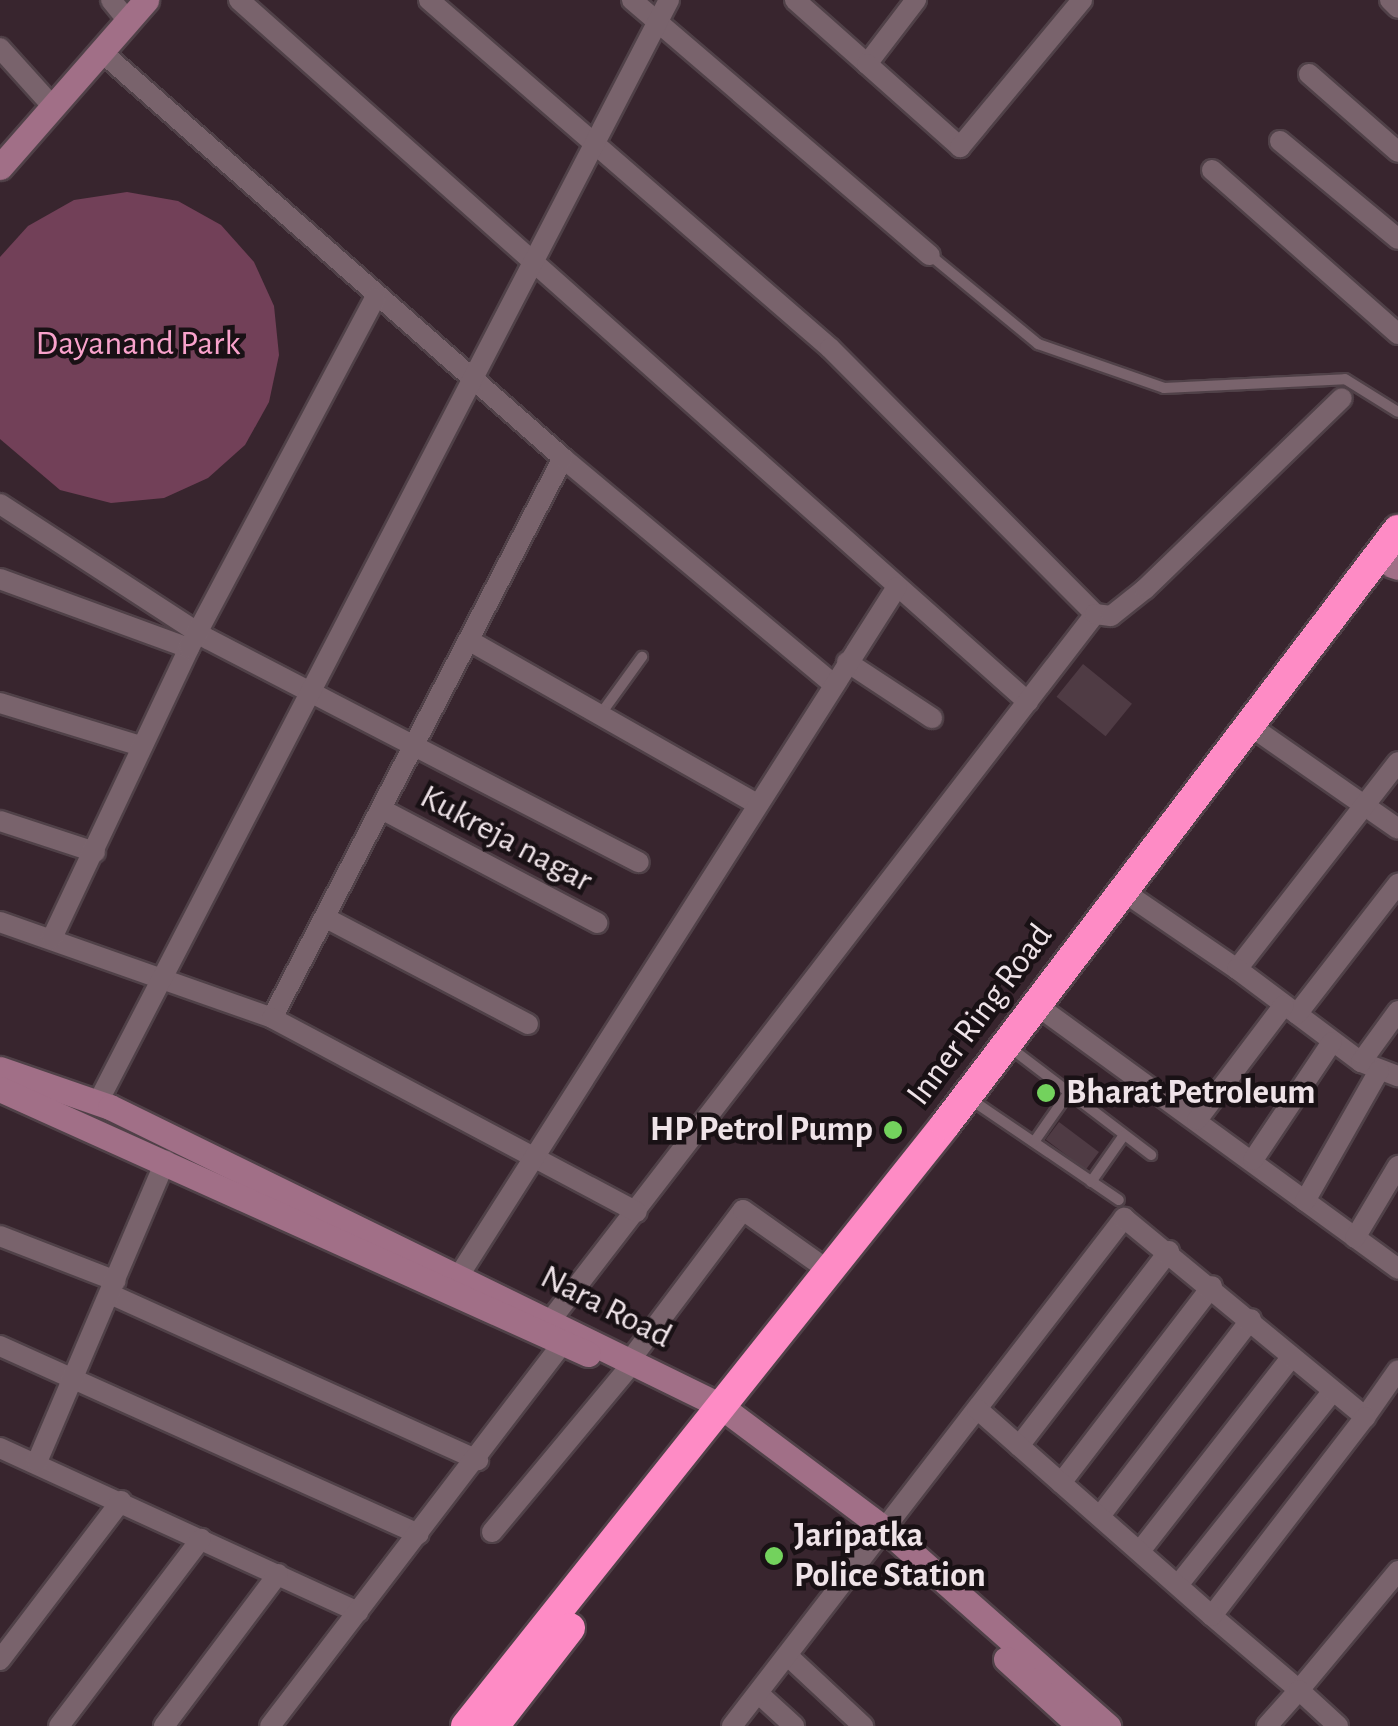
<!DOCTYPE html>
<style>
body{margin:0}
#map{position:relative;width:1398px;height:1726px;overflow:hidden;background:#38252e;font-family:"Alegreya Sans",sans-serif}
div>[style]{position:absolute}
.green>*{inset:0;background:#724058}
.building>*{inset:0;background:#4f3b44;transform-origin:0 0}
.roads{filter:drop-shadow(2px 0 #504148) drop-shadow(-2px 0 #504148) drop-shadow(0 2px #504148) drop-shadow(0 -2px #504148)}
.lane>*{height:10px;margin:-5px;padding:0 5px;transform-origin:5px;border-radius:5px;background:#79636c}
.street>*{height:20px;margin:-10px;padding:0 10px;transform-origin:10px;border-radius:10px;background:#79636c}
.secondary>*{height:25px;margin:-12.5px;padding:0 12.5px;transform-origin:12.5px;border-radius:12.5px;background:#a16f87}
.highway>*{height:30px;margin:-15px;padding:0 15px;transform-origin:15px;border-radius:15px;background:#fe8bc5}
.dots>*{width:28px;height:28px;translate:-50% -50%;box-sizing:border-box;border:5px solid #191115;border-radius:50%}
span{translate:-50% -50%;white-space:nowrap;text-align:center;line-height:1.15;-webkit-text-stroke:9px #191115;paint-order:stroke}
.park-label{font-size:35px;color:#f8a2cb}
.street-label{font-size:35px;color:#efe3e8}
.poi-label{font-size:35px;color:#efe3e8;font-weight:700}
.left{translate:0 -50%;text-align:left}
.right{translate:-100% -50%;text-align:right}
</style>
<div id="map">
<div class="green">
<i style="clip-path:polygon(127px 192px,178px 201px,221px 225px,254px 262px,274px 306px,279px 355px,269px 402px,245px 445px,208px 478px,164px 498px,111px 503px,60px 490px,0 439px,0 257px,28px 226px,74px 200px)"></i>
</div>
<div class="building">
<i style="left:1083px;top:664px;width:63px;height:42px;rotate:39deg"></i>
<i style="left:1059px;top:1122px;width:50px;height:22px;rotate:37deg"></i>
</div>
<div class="roads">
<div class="lane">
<i style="left:930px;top:255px;width:140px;rotate:39.5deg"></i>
<i style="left:1038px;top:344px;width:133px;rotate:19.2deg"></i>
<i style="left:1164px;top:388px;width:181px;rotate:-2.8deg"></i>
<i style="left:1345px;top:379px;width:62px;rotate:31.9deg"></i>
<i style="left:600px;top:715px;width:72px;rotate:-54.1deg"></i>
<i style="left:1016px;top:1052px;width:170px;rotate:37.3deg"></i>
<i style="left:979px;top:1105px;width:169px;rotate:34.2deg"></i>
<i style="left:1034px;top:1142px;width:61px;rotate:-55deg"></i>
<i style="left:1091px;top:1182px;width:57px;rotate:-54.9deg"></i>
</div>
<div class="street">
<i style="left:111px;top:0;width:28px;rotate:51deg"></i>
<i style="left:239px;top:0;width:1056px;rotate:41.66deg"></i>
<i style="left:429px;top:0;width:531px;rotate:40.95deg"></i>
<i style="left:830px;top:348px;width:375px;rotate:45.1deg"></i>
<i style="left:1095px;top:614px;width:888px;rotate:127.63deg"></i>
<i style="left:632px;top:0;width:392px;rotate:40.6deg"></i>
<i style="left:795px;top:0;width:96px;rotate:41.6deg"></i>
<i style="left:867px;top:64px;width:81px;rotate:-52.6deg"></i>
<i style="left:1390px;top:0;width:11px;rotate:45deg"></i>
<i style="left:0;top:48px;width:81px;rotate:48deg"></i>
<i style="left:867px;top:64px;width:125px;rotate:41.7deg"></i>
<i style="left:960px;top:147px;width:191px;rotate:-50.3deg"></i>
<i style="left:1309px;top:74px;width:118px;rotate:41.2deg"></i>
<i style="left:1280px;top:141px;width:153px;rotate:39.7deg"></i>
<i style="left:1212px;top:170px;width:248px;rotate:41.4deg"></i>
<i style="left:563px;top:458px;width:352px;rotate:39.9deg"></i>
<i style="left:0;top:504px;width:248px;rotate:33deg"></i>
<i style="left:208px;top:639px;width:485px;rotate:27.4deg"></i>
<i style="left:0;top:579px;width:201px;rotate:20.1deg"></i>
<i style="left:1095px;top:614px;width:16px;rotate:7deg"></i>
<i style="left:1111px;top:616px;width:43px;rotate:-38.5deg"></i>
<i style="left:1145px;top:589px;width:274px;rotate:-44.1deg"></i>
<i style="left:470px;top:641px;width:328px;rotate:29.6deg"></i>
<i style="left:847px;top:662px;width:102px;rotate:33.4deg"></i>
<i style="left:0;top:703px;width:147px;rotate:17deg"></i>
<i style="left:1259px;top:732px;width:169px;rotate:34.9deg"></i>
<i style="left:385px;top:811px;width:240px;rotate:27.8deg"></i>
<i style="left:0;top:821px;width:100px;rotate:18.1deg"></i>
<i style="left:1133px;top:898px;width:126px;rotate:34.3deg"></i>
<i style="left:1237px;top:969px;width:262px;rotate:-52.1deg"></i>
<i style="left:326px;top:918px;width:228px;rotate:27.7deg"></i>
<i style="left:0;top:922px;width:288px;rotate:19.4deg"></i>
<i style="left:272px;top:1018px;width:631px;rotate:-62.54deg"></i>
<i style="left:563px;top:458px;width:611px;rotate:-138.65deg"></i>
<i style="left:52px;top:938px;width:321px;rotate:-64.7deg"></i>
<i style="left:189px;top:648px;width:396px;rotate:-62deg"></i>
<i style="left:1237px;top:969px;width:155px;rotate:36.9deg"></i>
<i style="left:1361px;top:1062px;width:40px;rotate:21deg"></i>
<i style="left:1046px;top:1012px;width:436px;rotate:36.1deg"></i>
<i style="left:1297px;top:1014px;width:165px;rotate:-52.2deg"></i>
<i style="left:272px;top:1018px;width:413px;rotate:28deg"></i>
<i style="left:1361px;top:1062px;width:63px;rotate:-54deg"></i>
<i style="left:98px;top:1102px;width:1241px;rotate:-62.61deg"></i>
<i style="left:1197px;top:1120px;width:144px;rotate:-52.9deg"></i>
<i style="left:1253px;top:1160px;width:142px;rotate:-56.2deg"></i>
<i style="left:1305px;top:1201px;width:150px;rotate:-60.4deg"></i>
<i style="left:0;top:1236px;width:124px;rotate:21.2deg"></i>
<i style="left:1355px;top:1238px;width:84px;rotate:-59.2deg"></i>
<i style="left:460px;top:1274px;width:814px;rotate:-57.54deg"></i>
<i style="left:110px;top:1294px;width:404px;rotate:24.3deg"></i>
<i style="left:0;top:1346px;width:459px;rotate:24.2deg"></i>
<i style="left:631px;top:1359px;width:186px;rotate:-53.1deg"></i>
<i style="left:743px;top:1210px;width:105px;rotate:35.3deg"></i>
<i style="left:1365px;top:1417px;width:57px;rotate:-54.9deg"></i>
<i style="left:1019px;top:1446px;width:246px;rotate:-52.4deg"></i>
<i style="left:0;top:1448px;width:394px;rotate:24.6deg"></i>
<i style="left:37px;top:1462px;width:328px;rotate:-66.9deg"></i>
<i style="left:1061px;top:1483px;width:248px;rotate:-52.5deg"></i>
<i style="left:1100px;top:1516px;width:248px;rotate:-52.5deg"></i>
<i style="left:492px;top:1532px;width:209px;rotate:-50.2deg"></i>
<i style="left:1140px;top:1551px;width:245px;rotate:-52deg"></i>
<i style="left:1178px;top:1585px;width:246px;rotate:-51.4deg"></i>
<i style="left:1212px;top:1616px;width:114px;rotate:40.4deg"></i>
<i style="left:1299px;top:1690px;width:155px;rotate:-50.2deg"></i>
<i style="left:788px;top:1656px;width:103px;rotate:43deg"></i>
<i style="left:0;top:1660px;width:200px;rotate:-52.7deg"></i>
<i style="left:758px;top:1693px;width:49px;rotate:42.5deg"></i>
<i style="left:59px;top:1726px;width:235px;rotate:-52.8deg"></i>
<i style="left:164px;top:1726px;width:190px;rotate:-53.1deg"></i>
<i style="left:270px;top:1726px;width:482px;rotate:-52.6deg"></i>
<i style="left:732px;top:1726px;width:642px;rotate:-52.34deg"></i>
<i style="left:1124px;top:1218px;width:313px;rotate:39.5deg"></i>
<i style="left:1365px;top:1417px;width:251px;rotate:127.6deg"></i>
<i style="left:1212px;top:1616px;width:313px;rotate:-138.6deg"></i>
<i style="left:1267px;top:1726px;width:48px;rotate:-48.4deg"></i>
<i style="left:1299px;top:1690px;width:53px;rotate:42.7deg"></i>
</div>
<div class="secondary">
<i style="left:0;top:167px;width:222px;rotate:-48.8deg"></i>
<i style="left:1392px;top:565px;width:6px;rotate:18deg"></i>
<i style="left:0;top:1069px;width:116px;rotate:19.1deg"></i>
<i style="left:110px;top:1107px;width:678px;rotate:26.07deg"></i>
<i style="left:719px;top:1405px;width:207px;rotate:36.8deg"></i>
<i style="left:885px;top:1529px;width:298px;rotate:41.5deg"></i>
<i style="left:0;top:1089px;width:645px;rotate:24.26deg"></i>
<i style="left:1006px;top:1659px;width:100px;rotate:42.2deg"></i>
</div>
<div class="highway">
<i style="left:466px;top:1726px;width:769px;rotate:-51.44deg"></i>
<i style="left:945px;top:1125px;width:748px;rotate:-52.72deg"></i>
<i style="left:494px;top:1726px;width:124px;rotate:-52.2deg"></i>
</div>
</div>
<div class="dots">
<i style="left:1046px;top:1093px;background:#73d25d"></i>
<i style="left:893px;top:1130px;background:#73d25d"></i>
<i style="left:774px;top:1556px;background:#73d25d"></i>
</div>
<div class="park-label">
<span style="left:138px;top:344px">Dayanand Park</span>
</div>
<div class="street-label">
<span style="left:506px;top:839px;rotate:28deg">Kukreja nagar</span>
<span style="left:980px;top:1015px;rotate:-53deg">Inner Ring Road</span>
<span style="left:606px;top:1307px;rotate:27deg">Nara Road</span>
</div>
<div class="poi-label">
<span class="left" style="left:1066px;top:1093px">Bharat Petroleum</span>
<span class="right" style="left:873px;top:1130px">HP Petrol Pump</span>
<span class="left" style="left:794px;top:1556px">Jaripatka<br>Police Station</span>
</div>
</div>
